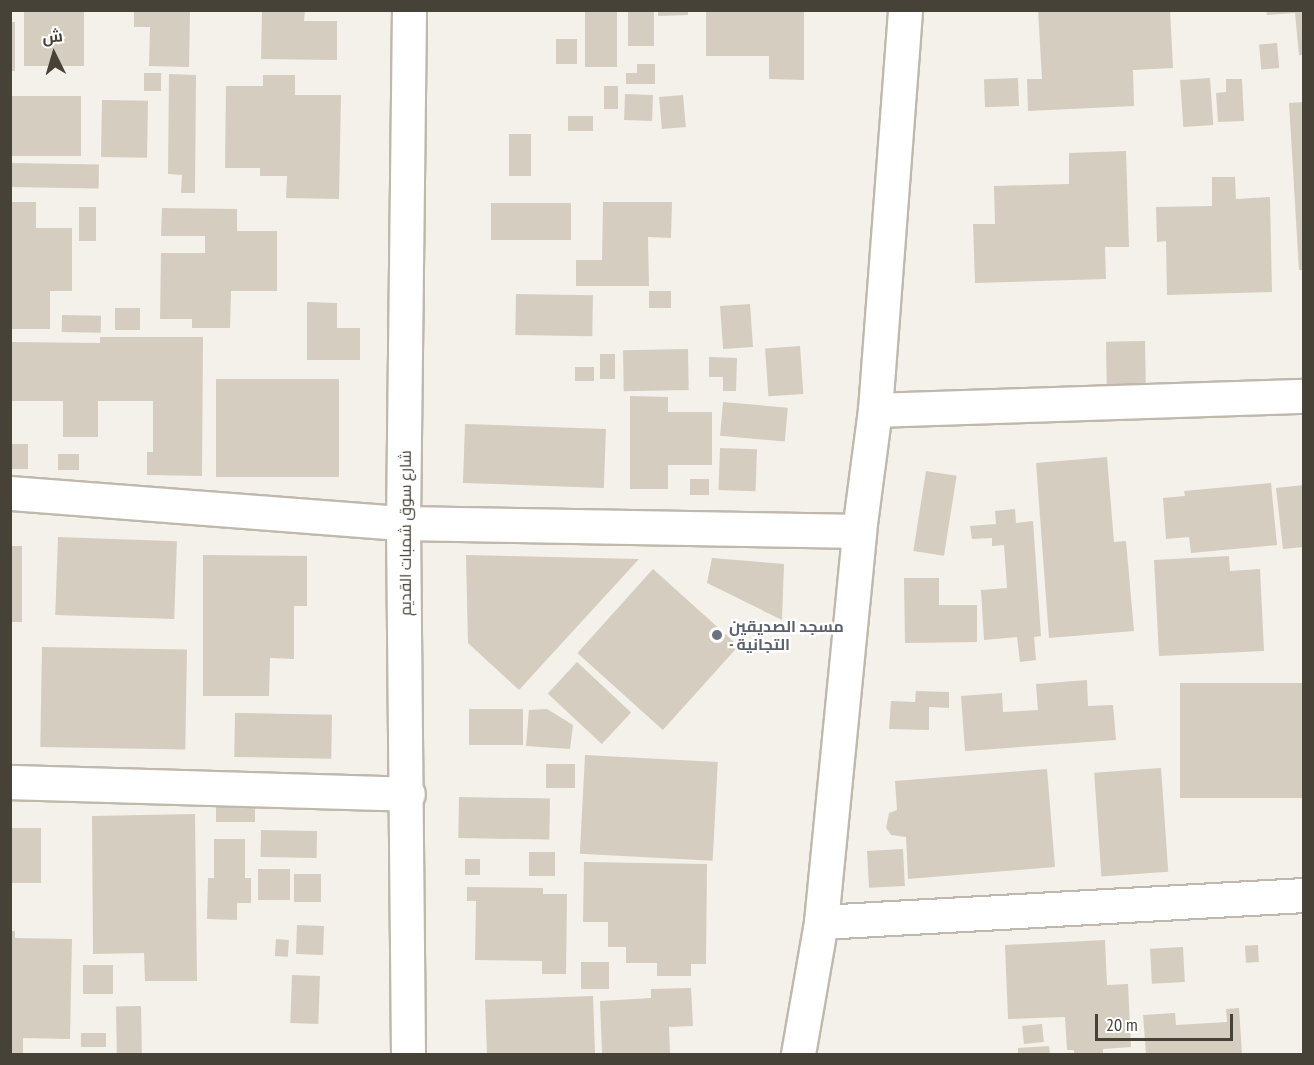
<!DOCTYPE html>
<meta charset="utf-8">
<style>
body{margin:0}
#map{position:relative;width:1314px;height:1065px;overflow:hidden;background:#f4f1ea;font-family:"PT Sans Narrow",Cairo,sans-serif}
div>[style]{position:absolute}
.building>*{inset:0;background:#d5cdc0;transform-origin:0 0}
.roads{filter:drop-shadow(2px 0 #bfb9ad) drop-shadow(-2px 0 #bfb9ad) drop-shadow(0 2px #bfb9ad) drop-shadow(0 -2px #bfb9ad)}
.minor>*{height:33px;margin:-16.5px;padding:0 16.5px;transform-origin:16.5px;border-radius:16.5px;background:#fff}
.dots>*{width:16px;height:16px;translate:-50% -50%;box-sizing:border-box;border:3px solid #fff;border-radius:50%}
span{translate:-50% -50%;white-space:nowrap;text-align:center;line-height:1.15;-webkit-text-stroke:4.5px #fff;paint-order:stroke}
.street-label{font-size:16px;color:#474238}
.worship-label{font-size:16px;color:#5b616d;font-weight:700}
.left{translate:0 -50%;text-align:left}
.frame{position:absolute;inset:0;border:12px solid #474238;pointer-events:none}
.north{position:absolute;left:24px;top:24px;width:60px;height:60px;-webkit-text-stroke:4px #fff;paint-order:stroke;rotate:355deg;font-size:16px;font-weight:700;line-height:24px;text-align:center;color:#474238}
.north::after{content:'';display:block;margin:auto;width:21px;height:27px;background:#474238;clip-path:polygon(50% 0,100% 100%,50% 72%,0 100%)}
.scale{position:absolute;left:1095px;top:1014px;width:138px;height:27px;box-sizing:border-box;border:3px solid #474238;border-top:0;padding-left:8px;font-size:18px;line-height:21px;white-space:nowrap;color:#474238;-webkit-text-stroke:4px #fff;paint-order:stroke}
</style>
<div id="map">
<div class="building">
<i style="left:24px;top:10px;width:60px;height:56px"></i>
<i style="clip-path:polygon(134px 10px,190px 10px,189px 67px,149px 66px,150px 27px,134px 27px)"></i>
<i style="clip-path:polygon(262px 10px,305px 10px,304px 21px,337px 21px,337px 60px,261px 59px)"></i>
<i style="left:585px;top:10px;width:32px;height:57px"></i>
<i style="left:628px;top:10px;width:26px;height:36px"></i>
<i style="clip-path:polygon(658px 10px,688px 10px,688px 15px,658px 16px)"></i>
<i style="clip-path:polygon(706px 10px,804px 10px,804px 80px,769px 79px,769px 56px,706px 56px)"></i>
<i style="clip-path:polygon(1038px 10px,1170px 10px,1173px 68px,1133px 70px,1134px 106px,1028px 111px,1027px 79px,1042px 79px)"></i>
<i style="clip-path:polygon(1266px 10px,1304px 10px,1304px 55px,1299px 55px,1295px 13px,1267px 15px)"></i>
<i style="left:10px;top:22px;width:5px;height:49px"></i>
<i style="left:577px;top:39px;width:25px;height:21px;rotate:90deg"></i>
<i style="left:1277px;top:43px;width:25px;height:18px;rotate:85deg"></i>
<i style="clip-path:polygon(637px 64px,655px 64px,655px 84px,626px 84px,626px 73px,637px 73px)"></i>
<i style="left:144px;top:73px;width:17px;height:18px"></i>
<i style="clip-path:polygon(169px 74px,196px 75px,195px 193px,181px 193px,182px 175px,168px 174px)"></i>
<i style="clip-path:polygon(263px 75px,295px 75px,295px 95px,341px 95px,339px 199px,286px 198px,287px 176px,260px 176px,260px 168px,225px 168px,226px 86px,263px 86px)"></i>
<i style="left:1018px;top:78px;width:28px;height:34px;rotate:88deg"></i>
<i style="left:1210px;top:78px;width:47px;height:30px;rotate:86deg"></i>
<i style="clip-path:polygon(1226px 79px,1242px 79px,1244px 121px,1218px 122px,1216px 93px,1226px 92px)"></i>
<i style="left:604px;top:86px;width:14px;height:23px"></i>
<i style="left:625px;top:94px;width:28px;height:26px;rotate:2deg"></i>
<i style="left:683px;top:95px;width:32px;height:24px;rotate:85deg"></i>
<i style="left:10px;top:96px;width:71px;height:60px"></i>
<i style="left:102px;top:100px;width:46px;height:57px;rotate:1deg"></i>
<i style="clip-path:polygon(1304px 102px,1304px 270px,1299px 270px,1289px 103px)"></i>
<i style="left:568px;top:116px;width:25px;height:15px"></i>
<i style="left:509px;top:134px;width:22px;height:42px"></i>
<i style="clip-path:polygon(1126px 151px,1129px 247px,1105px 247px,1106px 279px,975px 283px,973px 224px,995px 224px,994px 186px,1069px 184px,1069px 153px)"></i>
<i style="left:10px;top:163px;width:89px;height:24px;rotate:1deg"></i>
<i style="clip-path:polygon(1212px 177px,1235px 177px,1236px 199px,1270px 197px,1272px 292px,1167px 295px,1166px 241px,1157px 242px,1156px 207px,1212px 206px)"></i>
<i style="clip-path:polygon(10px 202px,36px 202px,36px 228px,72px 228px,72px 291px,50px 291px,50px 329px,10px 329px)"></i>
<i style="clip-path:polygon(603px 202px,672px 202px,671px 238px,648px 237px,649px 286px,576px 286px,576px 260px,602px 260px)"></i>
<i style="left:571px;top:203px;width:37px;height:80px;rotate:90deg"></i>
<i style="left:79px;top:207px;width:17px;height:34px"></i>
<i style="clip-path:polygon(162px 208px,237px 209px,237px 231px,277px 231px,277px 291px,231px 291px,230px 328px,192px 328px,192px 319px,160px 319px,161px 253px,205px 253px,205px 236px,161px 236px)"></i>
<i style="left:649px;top:291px;width:22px;height:17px"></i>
<i style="left:516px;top:294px;width:77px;height:41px;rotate:1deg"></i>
<i style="clip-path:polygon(307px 302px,337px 303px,337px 328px,360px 328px,360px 360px,307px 360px)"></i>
<i style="left:750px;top:304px;width:43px;height:30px;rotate:86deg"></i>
<i style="left:115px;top:308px;width:25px;height:22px"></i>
<i style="left:62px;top:315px;width:39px;height:17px;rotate:1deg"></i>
<i style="clip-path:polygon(100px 337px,203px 337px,202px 476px,147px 475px,147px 452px,153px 452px,153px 401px,98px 401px,98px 437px,63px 437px,63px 401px,10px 401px,10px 342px,100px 343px)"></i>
<i style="left:1145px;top:341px;width:49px;height:39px;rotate:89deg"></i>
<i style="left:800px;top:346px;width:48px;height:35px;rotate:86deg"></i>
<i style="left:688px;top:349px;width:41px;height:65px;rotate:89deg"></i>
<i style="left:600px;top:354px;width:15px;height:25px"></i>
<i style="clip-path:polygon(709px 357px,737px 358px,736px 391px,723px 391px,723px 377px,709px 377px)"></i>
<i style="left:575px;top:367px;width:19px;height:14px"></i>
<i style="left:216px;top:379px;width:123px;height:98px"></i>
<i style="clip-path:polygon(630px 396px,668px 397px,668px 412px,712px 412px,712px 465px,668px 465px,668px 489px,630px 489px)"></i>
<i style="left:723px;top:402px;width:65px;height:34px;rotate:5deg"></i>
<i style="left:465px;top:424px;width:141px;height:59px;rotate:2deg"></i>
<i style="left:12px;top:444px;width:16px;height:25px"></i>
<i style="left:720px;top:448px;width:37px;height:42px;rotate:2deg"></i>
<i style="left:58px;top:454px;width:21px;height:16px"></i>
<i style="clip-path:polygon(1107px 457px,1114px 542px,1126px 541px,1134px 631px,1049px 638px,1036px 463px)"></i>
<i style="left:926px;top:471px;width:31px;height:81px;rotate:9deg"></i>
<i style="left:690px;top:479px;width:19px;height:16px"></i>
<i style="clip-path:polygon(1271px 483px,1277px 545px,1191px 553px,1189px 537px,1166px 539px,1163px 498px,1185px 496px,1184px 491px)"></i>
<i style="clip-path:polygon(1304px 485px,1304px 547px,1283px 549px,1276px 488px)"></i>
<i style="clip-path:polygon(1015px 509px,1016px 523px,1033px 521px,1041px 636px,1034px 637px,1036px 660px,1020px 662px,1017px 637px,984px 640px,981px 590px,1007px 588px,1004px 545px,992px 546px,992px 538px,972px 539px,970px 526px,996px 524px,995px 511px)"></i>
<i style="left:58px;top:537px;width:119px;height:78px;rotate:2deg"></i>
<i style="left:10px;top:546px;width:12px;height:76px"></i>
<i style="clip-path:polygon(203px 555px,307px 556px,307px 606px,294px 606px,294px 659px,270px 658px,269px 696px,203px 696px)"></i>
<i style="clip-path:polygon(466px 555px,639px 559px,519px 690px,468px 643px)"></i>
<i style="clip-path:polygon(1229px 556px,1230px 571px,1260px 569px,1264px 651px,1159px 656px,1154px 560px)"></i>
<i style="clip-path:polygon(712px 558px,784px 564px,782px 620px,707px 583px)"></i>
<i style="left:653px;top:569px;width:115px;height:113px;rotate:42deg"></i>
<i style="clip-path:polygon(904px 578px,939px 578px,939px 605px,977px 605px,977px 642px,905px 643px)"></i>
<i style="left:42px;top:647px;width:145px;height:100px;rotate:1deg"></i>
<i style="left:577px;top:662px;width:74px;height:43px;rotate:43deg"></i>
<i style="clip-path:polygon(1087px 680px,1088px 706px,1113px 705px,1116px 740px,965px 751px,961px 696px,1002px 693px,1003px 712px,1038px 710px,1036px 684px)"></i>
<i style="left:1304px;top:683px;width:115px;height:124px;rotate:90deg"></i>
<i style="clip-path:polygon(916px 691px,949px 692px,949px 708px,929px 707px,929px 730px,889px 729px,891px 701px,915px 702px)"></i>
<i style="left:469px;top:709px;width:54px;height:36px"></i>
<i style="clip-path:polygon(547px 709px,573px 725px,570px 749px,526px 746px,529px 710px)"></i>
<i style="left:235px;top:713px;width:97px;height:44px;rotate:1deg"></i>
<i style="left:585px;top:755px;width:133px;height:99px;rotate:3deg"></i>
<i style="left:546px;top:764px;width:29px;height:24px"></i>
<i style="left:1161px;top:768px;width:104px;height:67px;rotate:86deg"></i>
<i style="clip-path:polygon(1047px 769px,1055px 867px,908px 879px,906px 837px,891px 835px,886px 828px,889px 813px,897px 810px,895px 781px)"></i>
<i style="left:459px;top:797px;width:91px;height:41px;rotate:1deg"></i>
<i style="left:216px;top:805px;width:39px;height:17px"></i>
<i style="clip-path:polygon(195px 814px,197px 981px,145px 981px,144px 953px,93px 954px,92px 816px)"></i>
<i style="left:10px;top:828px;width:31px;height:55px"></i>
<i style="left:261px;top:830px;width:56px;height:27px;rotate:1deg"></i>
<i style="clip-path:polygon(214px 839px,245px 839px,245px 878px,251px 878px,251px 903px,237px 903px,237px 920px,207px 919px,208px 878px,214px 878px)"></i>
<i style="left:903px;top:849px;width:37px;height:36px;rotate:87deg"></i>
<i style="left:529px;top:852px;width:26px;height:24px"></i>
<i style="left:465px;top:859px;width:15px;height:16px"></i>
<i style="clip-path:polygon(584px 862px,707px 864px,706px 964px,691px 964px,691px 976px,657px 976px,657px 963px,626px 963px,626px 947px,608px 947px,608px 922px,583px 922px)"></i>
<i style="left:258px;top:869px;width:32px;height:31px"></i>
<i style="left:294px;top:874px;width:27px;height:28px"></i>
<i style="clip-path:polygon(467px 887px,543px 888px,543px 894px,567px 894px,566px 974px,542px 974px,542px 961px,475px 960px,476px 901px,467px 901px)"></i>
<i style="left:297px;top:925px;width:27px;height:29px;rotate:2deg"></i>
<i style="clip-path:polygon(10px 931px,15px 931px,15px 938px,72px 939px,70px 1039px,23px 1038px,23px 1054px,10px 1054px)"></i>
<i style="left:276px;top:939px;width:13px;height:17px;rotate:4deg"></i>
<i style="clip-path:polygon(1105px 940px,1107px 985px,1128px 984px,1131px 1047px,1103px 1049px,1103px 1054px,1074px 1054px,1074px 1050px,1067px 1050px,1065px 1017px,1008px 1019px,1005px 945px)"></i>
<i style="left:1258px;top:945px;width:17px;height:13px;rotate:87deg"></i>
<i style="left:1183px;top:947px;width:35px;height:33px;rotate:87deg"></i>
<i style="left:581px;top:962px;width:28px;height:27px"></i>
<i style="left:83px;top:965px;width:30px;height:29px"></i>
<i style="left:292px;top:975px;width:28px;height:48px;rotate:2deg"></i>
<i style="clip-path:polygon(691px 988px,693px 1026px,669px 1027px,670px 1054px,602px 1054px,600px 1001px,651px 998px,651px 989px)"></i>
<i style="left:593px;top:996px;width:58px;height:108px;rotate:88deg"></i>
<i style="left:141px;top:1006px;width:48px;height:25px;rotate:89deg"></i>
<i style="clip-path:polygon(1239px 1008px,1242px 1054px,1146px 1054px,1143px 1015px,1175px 1013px,1176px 1025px,1227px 1022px,1226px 1009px)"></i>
<i style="left:1042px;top:1024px;width:18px;height:20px;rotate:84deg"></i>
<i style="left:81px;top:1033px;width:25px;height:14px"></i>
<i style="clip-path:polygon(1049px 1046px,1050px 1054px,1018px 1054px,1018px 1048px)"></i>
</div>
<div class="roads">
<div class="minor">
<i style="left:875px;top:410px;width:429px;rotate:-1.9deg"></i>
<i style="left:10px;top:493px;width:394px;rotate:4.4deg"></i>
<i style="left:403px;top:523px;width:456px;rotate:1deg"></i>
<i style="left:10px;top:782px;width:398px;rotate:1.7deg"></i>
<i style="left:821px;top:922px;width:484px;rotate:-3.2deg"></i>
<i style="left:408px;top:1054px;width:531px;rotate:-90.54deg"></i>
<i style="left:403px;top:523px;width:513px;rotate:-89.33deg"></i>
<i style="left:798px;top:1054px;width:134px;rotate:-80.1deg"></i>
<i style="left:821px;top:922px;width:393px;rotate:-84.4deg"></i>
<i style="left:859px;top:531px;width:122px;rotate:-82.5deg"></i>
<i style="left:875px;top:410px;width:401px;rotate:-85.7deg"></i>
</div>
</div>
<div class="dots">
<i style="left:717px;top:635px;background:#6b7280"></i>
</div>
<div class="street-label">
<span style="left:405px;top:533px;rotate:-90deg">شارع سوق شمبات القديم</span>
</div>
<div class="worship-label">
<span class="left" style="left:729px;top:635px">مسجد الصديقين<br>- التجانية</span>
</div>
<div class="frame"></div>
<div class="north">ش</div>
<div class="scale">20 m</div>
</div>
